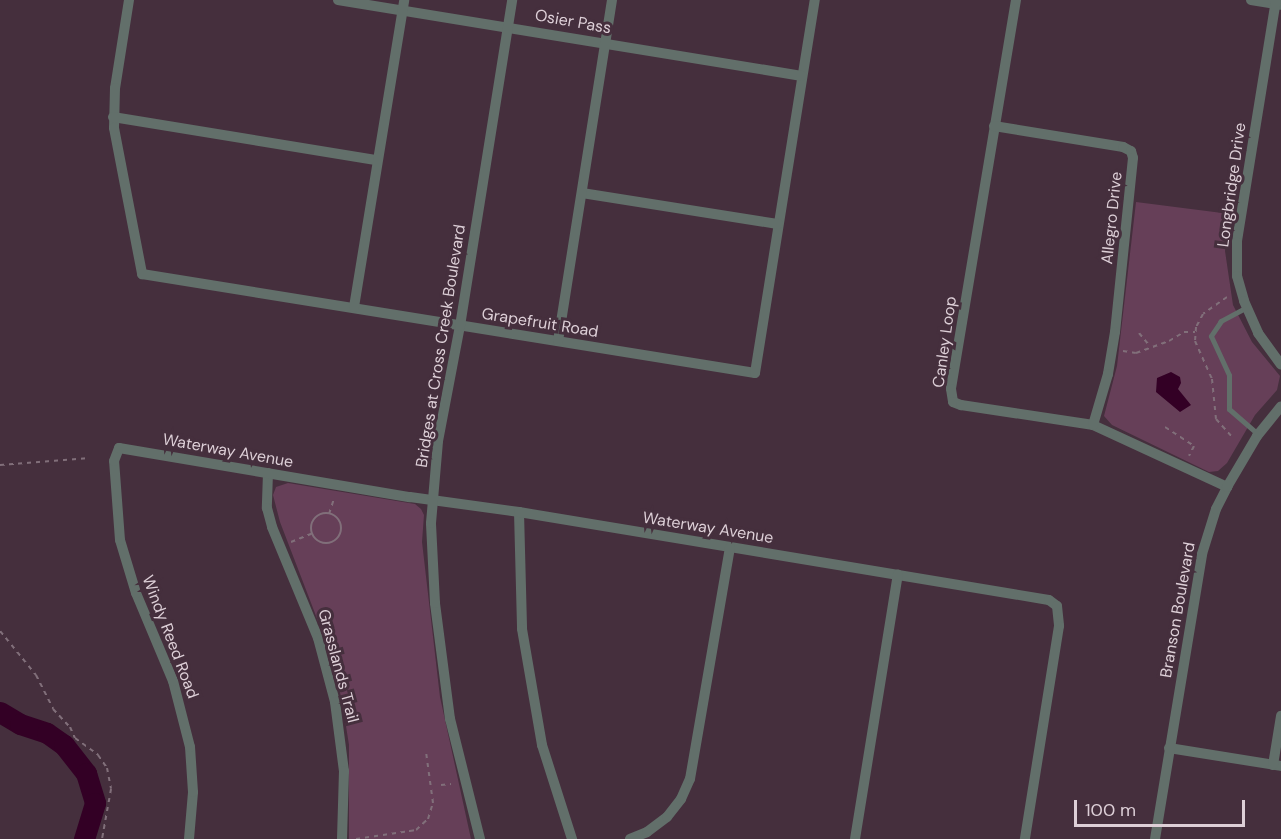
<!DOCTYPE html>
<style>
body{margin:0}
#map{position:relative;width:1281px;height:839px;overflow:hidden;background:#452f3d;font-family:"DM Sans",sans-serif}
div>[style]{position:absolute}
.green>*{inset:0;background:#663f58}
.water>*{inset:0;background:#330025}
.river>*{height:21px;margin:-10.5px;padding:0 10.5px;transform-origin:10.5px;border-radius:10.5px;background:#330025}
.path>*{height:2px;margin-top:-1px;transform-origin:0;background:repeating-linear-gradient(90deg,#816f7a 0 4.5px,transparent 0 9px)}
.path>.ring{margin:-1px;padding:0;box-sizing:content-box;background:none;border:2px solid #816f7a;border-radius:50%}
.service>*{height:5px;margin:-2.5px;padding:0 2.5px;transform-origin:2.5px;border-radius:2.5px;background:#626f6a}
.minor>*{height:10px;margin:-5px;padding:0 5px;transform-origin:5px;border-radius:5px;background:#626f6a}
span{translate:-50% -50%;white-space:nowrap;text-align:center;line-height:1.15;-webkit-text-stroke:6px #452f3d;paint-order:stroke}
.street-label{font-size:16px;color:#ddcfd7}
.scale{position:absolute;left:1074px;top:800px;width:171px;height:27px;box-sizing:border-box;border:3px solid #ddcfd7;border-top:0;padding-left:8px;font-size:18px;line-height:21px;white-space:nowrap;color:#ddcfd7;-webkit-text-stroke:4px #452f3d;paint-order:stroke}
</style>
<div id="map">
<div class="green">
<i style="clip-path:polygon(1136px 202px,1230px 214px,1225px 251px,1233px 305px,1252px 342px,1280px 376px,1277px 390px,1255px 415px,1227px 463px,1218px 471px,1209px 472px,1112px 425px,1104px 416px,1117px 366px)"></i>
<i style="clip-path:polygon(288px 483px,415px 504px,421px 509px,424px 515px,422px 542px,440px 697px,471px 839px,349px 839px,349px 745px,342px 701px,331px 655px,280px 522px,273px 495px,276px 487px)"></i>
</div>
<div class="water">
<i style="clip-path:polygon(1171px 372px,1180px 377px,1181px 383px,1178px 389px,1191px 405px,1180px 412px,1156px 392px,1157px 378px)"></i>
</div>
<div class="river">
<i style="left:0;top:712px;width:23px;rotate:31deg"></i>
<i style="left:20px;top:724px;width:28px;rotate:18deg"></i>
<i style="left:47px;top:733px;width:21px;rotate:35deg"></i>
<i style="left:64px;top:745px;width:36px;rotate:52deg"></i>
<i style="left:86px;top:773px;width:31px;rotate:73deg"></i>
<i style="left:95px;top:803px;width:38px;rotate:107deg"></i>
</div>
<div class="path">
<i style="left:1227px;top:297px;width:29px;rotate:145deg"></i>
<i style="left:1203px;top:314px;width:15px;rotate:118deg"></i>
<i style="left:1196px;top:327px;width:14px;rotate:94deg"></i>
<i style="left:1195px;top:341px;width:42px;rotate:65.9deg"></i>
<i style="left:1212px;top:379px;width:40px;rotate:84.3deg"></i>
<i style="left:1216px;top:419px;width:27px;rotate:48deg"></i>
<i style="left:1139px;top:333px;width:17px;rotate:50deg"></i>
<i style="left:1123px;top:351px;width:13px;rotate:9deg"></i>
<i style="left:1136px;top:353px;width:35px;rotate:-20deg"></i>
<i style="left:1169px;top:341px;width:17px;rotate:-31deg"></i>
<i style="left:1184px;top:332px;width:11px"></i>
<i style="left:1165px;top:427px;width:35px;rotate:33deg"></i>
<i style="left:1194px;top:446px;width:11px;rotate:117deg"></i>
<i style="left:0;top:465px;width:90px;rotate:-4.4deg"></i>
<i class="ring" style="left:311px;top:513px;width:28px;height:28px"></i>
<i style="left:329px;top:514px;width:16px;rotate:-72deg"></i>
<i style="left:291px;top:542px;width:22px;rotate:-22deg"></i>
<i style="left:0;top:631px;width:57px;rotate:50.7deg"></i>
<i style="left:36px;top:675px;width:38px;rotate:63deg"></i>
<i style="left:53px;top:709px;width:25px;rotate:47deg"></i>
<i style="left:70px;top:727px;width:12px;rotate:66deg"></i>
<i style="left:75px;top:738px;width:29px;rotate:36deg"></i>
<i style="left:98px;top:755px;width:16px;rotate:55deg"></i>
<i style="left:107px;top:768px;width:21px;rotate:79deg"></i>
<i style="left:111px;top:789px;width:51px;rotate:100.2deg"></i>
<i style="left:441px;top:785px;width:10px;rotate:-6deg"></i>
<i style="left:356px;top:839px;width:61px;rotate:-8.5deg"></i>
<i style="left:416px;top:830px;width:16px;rotate:-43deg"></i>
<i style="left:428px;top:819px;width:17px;rotate:-73deg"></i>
<i style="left:433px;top:803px;width:51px;rotate:-97.8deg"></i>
</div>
<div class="service">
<i style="left:1247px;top:307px;width:30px;rotate:152deg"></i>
<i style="left:1221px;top:321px;width:18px;rotate:124deg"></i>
<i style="left:1211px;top:336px;width:43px;rotate:65.2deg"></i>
<i style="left:1229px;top:375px;width:34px;rotate:90deg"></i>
<i style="left:1229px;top:409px;width:38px;rotate:41deg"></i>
</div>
<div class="minor">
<i style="left:129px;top:0;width:89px;rotate:99deg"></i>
<i style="left:115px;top:88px;width:40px;rotate:91.4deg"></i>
<i style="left:114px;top:128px;width:149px;rotate:79.1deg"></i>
<i style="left:142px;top:274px;width:621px;rotate:9.17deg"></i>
<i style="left:755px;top:373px;width:378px;rotate:-80.9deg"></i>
<i style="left:338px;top:0;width:470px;rotate:9.3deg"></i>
<i style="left:1016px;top:0;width:394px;rotate:99.5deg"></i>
<i style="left:951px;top:389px;width:13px;rotate:81deg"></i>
<i style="left:953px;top:402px;width:9px;rotate:21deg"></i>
<i style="left:961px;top:405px;width:134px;rotate:8.6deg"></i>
<i style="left:1093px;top:425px;width:148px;rotate:24.8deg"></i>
<i style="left:1251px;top:0;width:30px;rotate:9deg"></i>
<i style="left:1276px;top:0;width:245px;rotate:99.2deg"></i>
<i style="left:1237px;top:242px;width:34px;rotate:90deg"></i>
<i style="left:1237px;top:276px;width:26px;rotate:74deg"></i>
<i style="left:1244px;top:301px;width:35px;rotate:66deg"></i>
<i style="left:1258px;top:333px;width:39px;rotate:54deg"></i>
<i style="left:113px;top:117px;width:266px;rotate:9.3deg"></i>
<i style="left:994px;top:126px;width:131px;rotate:9.2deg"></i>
<i style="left:1123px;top:147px;width:9px;rotate:27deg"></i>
<i style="left:1131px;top:151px;width:7px;rotate:74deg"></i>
<i style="left:1133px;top:158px;width:175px;rotate:95.9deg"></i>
<i style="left:1115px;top:332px;width:43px;rotate:99.5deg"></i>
<i style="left:1108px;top:374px;width:53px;rotate:106.4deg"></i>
<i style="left:582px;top:193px;width:198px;rotate:9deg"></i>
<i style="left:354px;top:307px;width:311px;rotate:-80.7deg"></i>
<i style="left:558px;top:341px;width:345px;rotate:-81deg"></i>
<i style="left:268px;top:473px;width:35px;rotate:92deg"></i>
<i style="left:267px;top:508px;width:20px;rotate:75deg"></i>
<i style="left:272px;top:527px;width:120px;rotate:67.5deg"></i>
<i style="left:318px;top:638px;width:66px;rotate:75.1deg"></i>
<i style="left:335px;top:702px;width:70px;rotate:82.6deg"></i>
<i style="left:344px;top:771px;width:68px;rotate:91.7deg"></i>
<i style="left:519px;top:512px;width:117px;rotate:88.5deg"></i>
<i style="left:522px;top:629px;width:118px;rotate:80.2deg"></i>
<i style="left:542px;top:745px;width:99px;rotate:72.3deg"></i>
<i style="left:1169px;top:748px;width:113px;rotate:9.1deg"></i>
<i style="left:1273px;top:765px;width:50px;rotate:-80.7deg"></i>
<i style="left:189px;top:839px;width:47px;rotate:-85.1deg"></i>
<i style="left:193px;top:792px;width:45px;rotate:-93.8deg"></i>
<i style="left:190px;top:747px;width:68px;rotate:-104.4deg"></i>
<i style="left:173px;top:681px;width:95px;rotate:-112.8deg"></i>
<i style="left:136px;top:593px;width:55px;rotate:-106.8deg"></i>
<i style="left:120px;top:540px;width:79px;rotate:-94.3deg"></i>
<i style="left:114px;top:461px;width:14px;rotate:-69deg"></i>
<i style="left:119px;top:448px;width:295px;rotate:9.6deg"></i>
<i style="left:410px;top:497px;width:110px;rotate:7.8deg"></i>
<i style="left:519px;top:512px;width:537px;rotate:9.43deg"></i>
<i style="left:1049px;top:600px;width:10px;rotate:37deg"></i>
<i style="left:1057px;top:606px;width:20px;rotate:84deg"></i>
<i style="left:1059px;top:626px;width:216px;rotate:99.1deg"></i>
<i style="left:480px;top:839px;width:124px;rotate:-104deg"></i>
<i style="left:450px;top:719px;width:117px;rotate:-97.4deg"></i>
<i style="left:435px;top:603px;width:80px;rotate:-92.9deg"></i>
<i style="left:431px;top:523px;width:82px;rotate:-85.1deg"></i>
<i style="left:438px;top:441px;width:117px;rotate:-79.2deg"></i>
<i style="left:460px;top:326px;width:330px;rotate:-80.9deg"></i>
<i style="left:630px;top:839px;width:18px;rotate:-22deg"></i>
<i style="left:647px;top:832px;width:25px;rotate:-37deg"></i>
<i style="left:667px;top:817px;width:23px;rotate:-52deg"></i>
<i style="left:681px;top:799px;width:22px;rotate:-66deg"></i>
<i style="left:690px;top:779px;width:235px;rotate:-80.2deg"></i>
<i style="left:855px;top:839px;width:268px;rotate:-80.8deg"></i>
<i style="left:1155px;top:839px;width:289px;rotate:-80.6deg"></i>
<i style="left:1202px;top:554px;width:47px;rotate:-72.7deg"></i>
<i style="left:1216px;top:509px;width:25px;rotate:-63deg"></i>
<i style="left:1227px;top:487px;width:59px;rotate:-59.5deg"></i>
<i style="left:1257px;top:436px;width:38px;rotate:-51deg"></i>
</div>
<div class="street-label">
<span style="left:573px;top:22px;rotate:10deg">Osier Pass</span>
<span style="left:1232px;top:185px;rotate:-82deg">Longbridge Drive</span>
<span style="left:1112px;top:218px;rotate:-84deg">Allegro Drive</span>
<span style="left:540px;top:323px;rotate:9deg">Grapefruit Road</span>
<span style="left:945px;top:342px;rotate:-82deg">Canley Loop</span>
<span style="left:441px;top:346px;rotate:-81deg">Bridges at Cross Creek Boulevard</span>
<span style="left:228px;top:451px;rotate:10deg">Waterway Avenue</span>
<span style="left:708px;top:528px;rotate:9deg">Waterway Avenue</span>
<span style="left:1178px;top:610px;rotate:-80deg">Branson Boulevard</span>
<span style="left:170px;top:637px;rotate:69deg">Windy Reed Road</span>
<span style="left:338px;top:666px;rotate:75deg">Grasslands Trail</span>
</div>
<div class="scale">100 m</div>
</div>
